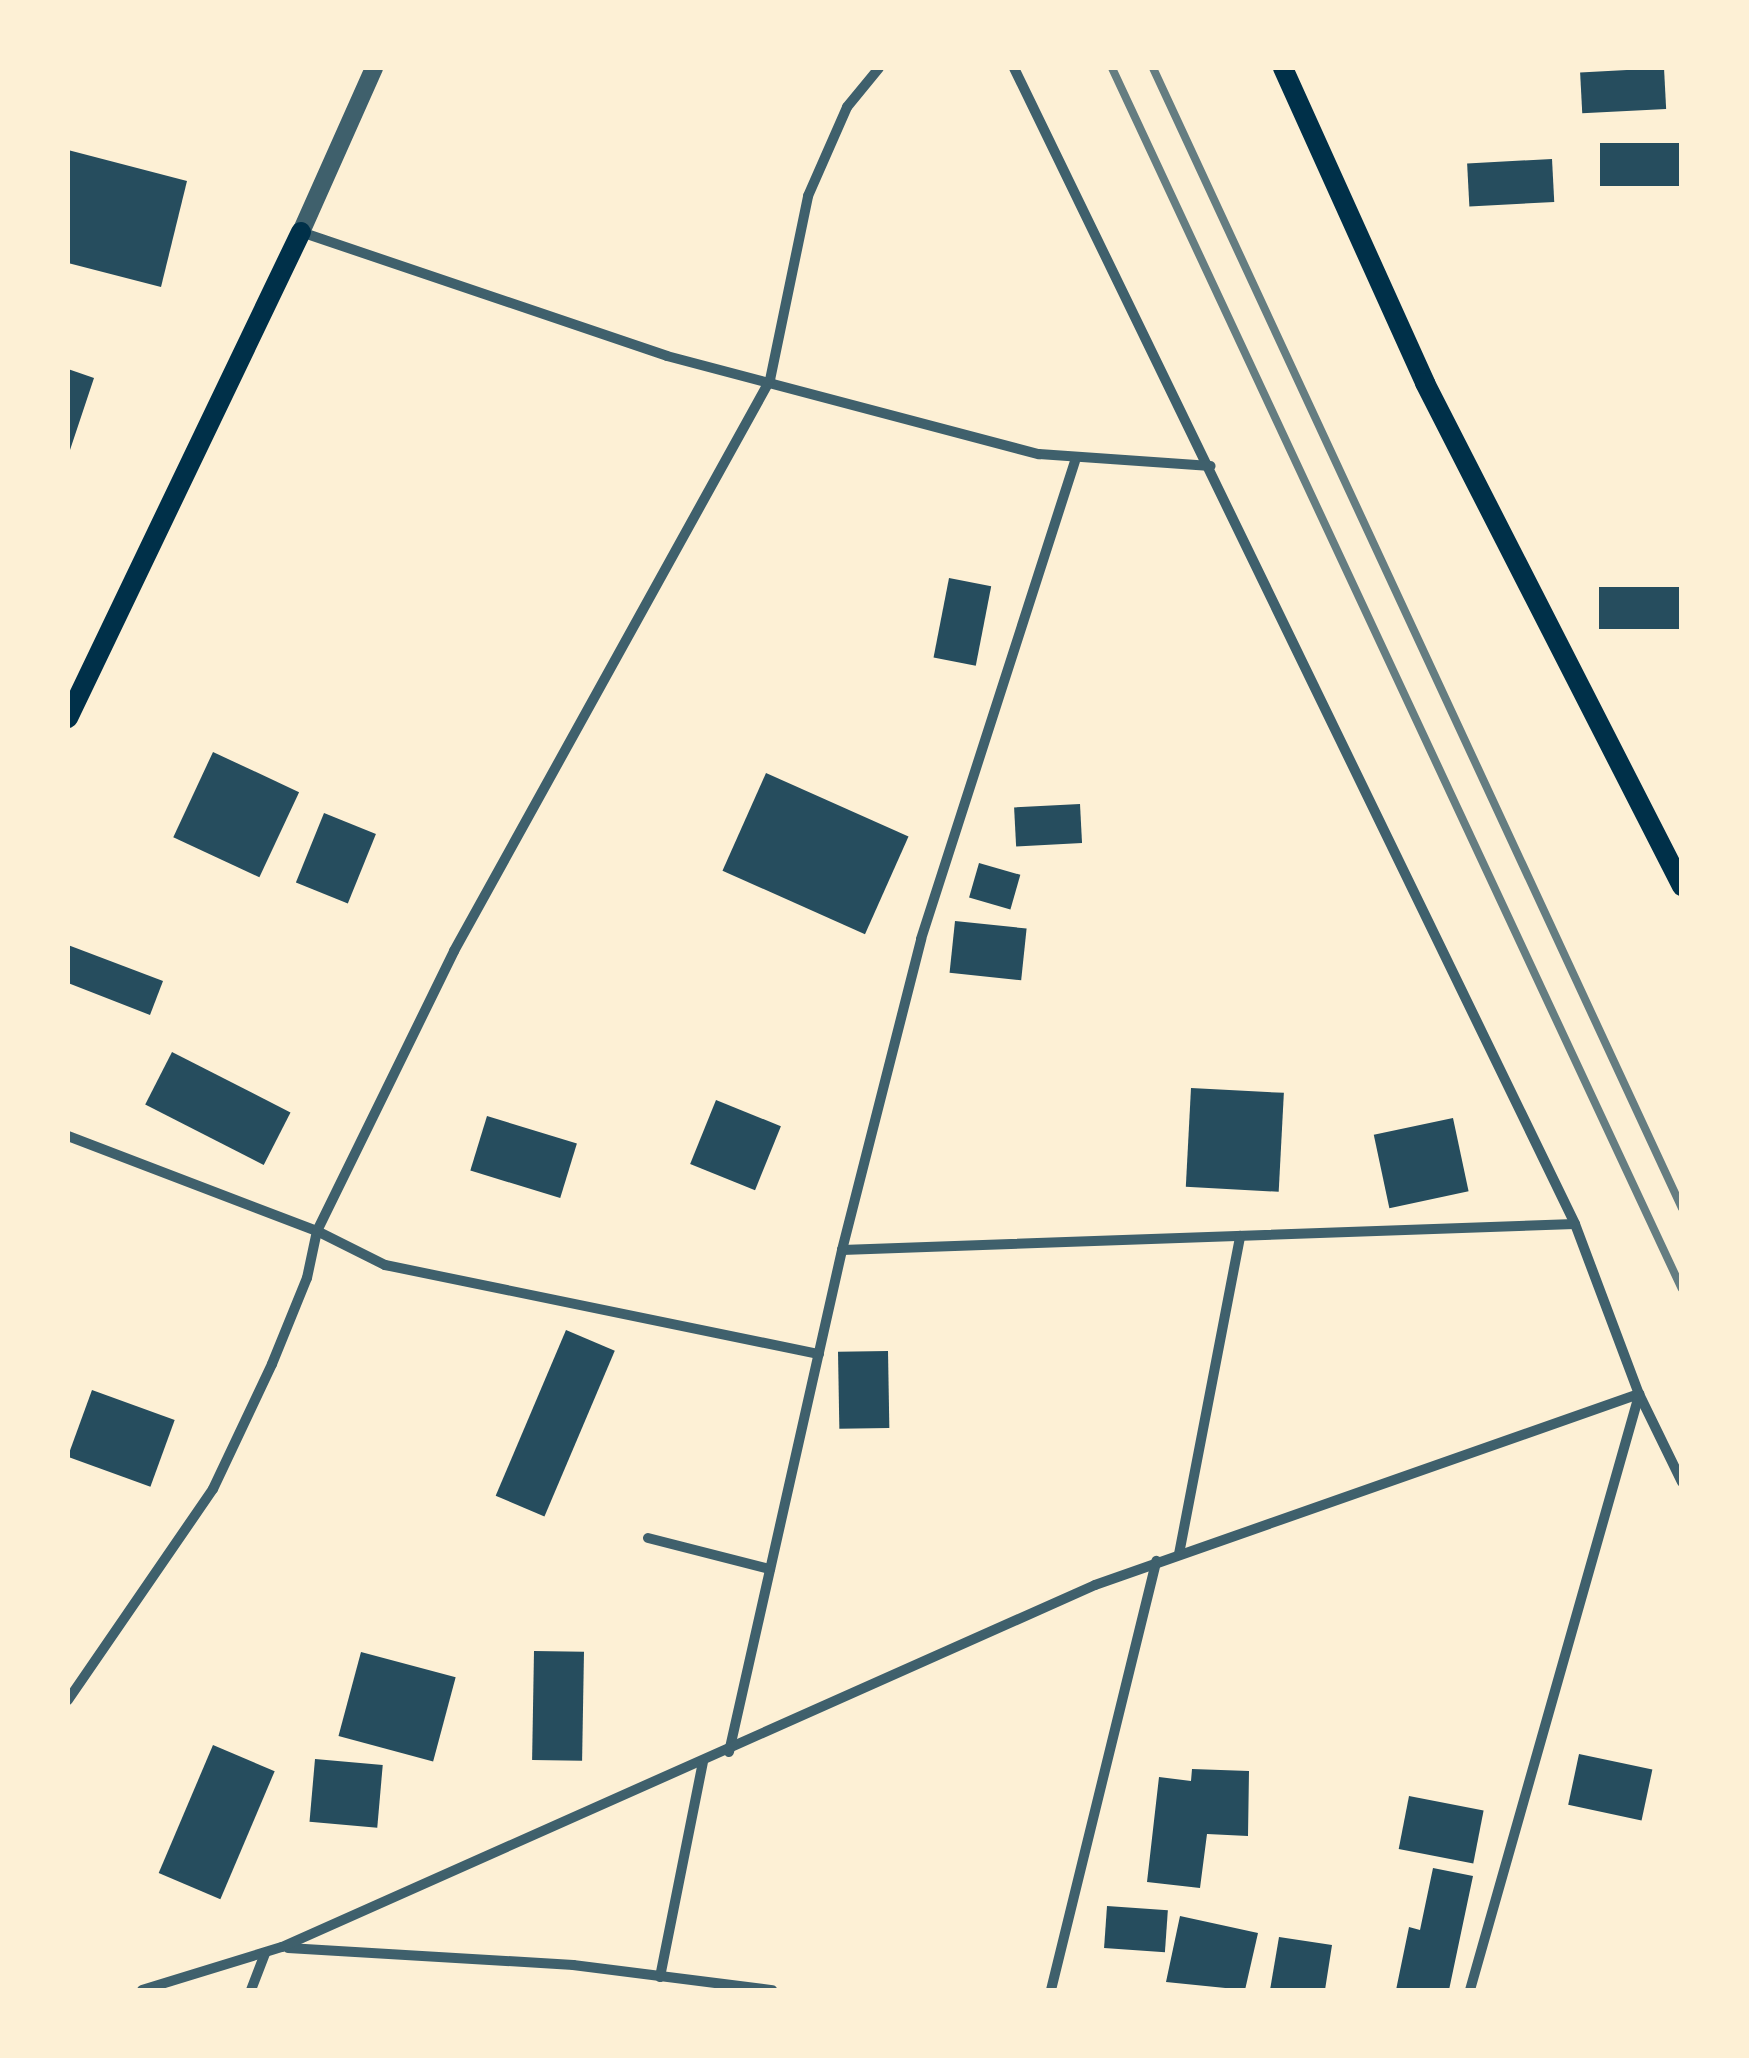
<!DOCTYPE html>
<style>
body{margin:0}
#map{position:relative;width:1749px;height:2058px;overflow:hidden;background:#fdf0d5;font-family:"Noto Sans",sans-serif}
div>[style]{position:absolute}
.building>*{inset:0;background:#264d5e;transform-origin:0 0}
.minor>*{height:10px;margin:-5px;padding:0 5px;transform-origin:5px;border-radius:5px;background:#3f606c}
.tertiary>*{height:18px;margin:-9px;padding:0 9px;transform-origin:9px;border-radius:9px;background:#3f606c}
.secondary>*{height:20px;margin:-10px;padding:0 10px;transform-origin:10px;border-radius:10px;background:#003049}
.rail>*{height:8px;margin:-4px;padding:0 4px;transform-origin:4px;border-radius:4px;background:#657d81}
span{translate:-50% -50%;white-space:nowrap;text-align:center;line-height:1.15;-webkit-text-stroke:10px #fdf0d5;paint-order:stroke}
.frame{position:absolute;inset:0;border:70px solid #fdf0d5;pointer-events:none}
</style>
<div id="map">
<div class="building">
<i style="left:1664px;top:68px;width:41px;height:84px;rotate:87deg"></i>
<i style="left:1682px;top:143px;width:43px;height:82px;rotate:90deg"></i>
<i style="clip-path:polygon(68px 150px,187px 181px,161px 287px,68px 263px)"></i>
<i style="left:1552px;top:159px;width:43px;height:85px;rotate:87deg"></i>
<i style="clip-path:polygon(68px 369px,94px 378px,68px 456px)"></i>
<i style="left:949px;top:578px;width:43px;height:81px;rotate:11deg"></i>
<i style="left:1682px;top:587px;width:42px;height:83px;rotate:90deg"></i>
<i style="left:213px;top:752px;width:95px;height:94px;rotate:25deg"></i>
<i style="left:766px;top:773px;width:156px;height:107px;rotate:24deg"></i>
<i style="left:1080px;top:804px;width:39px;height:66px;rotate:87deg"></i>
<i style="left:324px;top:813px;width:56px;height:75px;rotate:22deg"></i>
<i style="left:979px;top:863px;width:43px;height:36px;rotate:16deg"></i>
<i style="left:955px;top:921px;width:72px;height:52px;rotate:6deg"></i>
<i style="clip-path:polygon(68px 945px,163px 981px,150px 1015px,68px 983px)"></i>
<i style="left:172px;top:1052px;width:133px;height:59px;rotate:27deg"></i>
<i style="left:1191px;top:1088px;width:93px;height:99px;rotate:3deg"></i>
<i style="left:716px;top:1100px;width:70px;height:69px;rotate:22deg"></i>
<i style="left:487px;top:1116px;width:94px;height:57px;rotate:17deg"></i>
<i style="left:1453px;top:1118px;width:75px;height:81px;rotate:78deg"></i>
<i style="left:566px;top:1330px;width:53px;height:180px;rotate:23deg"></i>
<i style="left:888px;top:1351px;width:77px;height:50px;rotate:89deg"></i>
<i style="left:92px;top:1390px;width:88px;height:71px;rotate:20deg"></i>
<i style="left:534px;top:1651px;width:50px;height:109px;rotate:1deg"></i>
<i style="left:361px;top:1652px;width:98px;height:87px;rotate:15deg"></i>
<i style="left:213px;top:1745px;width:67px;height:139px;rotate:23deg"></i>
<i style="left:1579px;top:1754px;width:75px;height:52px;rotate:12deg"></i>
<i style="left:315px;top:1759px;width:68px;height:63px;rotate:5deg"></i>
<i style="clip-path:polygon(1192px 1769px,1249px 1771px,1248px 1836px,1207px 1834px,1200px 1888px,1147px 1882px,1159px 1777px,1191px 1781px)"></i>
<i style="left:1409px;top:1796px;width:76px;height:54px;rotate:11deg"></i>
<i style="clip-path:polygon(1433px 1868px,1473px 1876px,1449px 1990px,1396px 1990px,1409px 1927px,1420px 1930px)"></i>
<i style="left:1107px;top:1906px;width:61px;height:42px;rotate:4deg"></i>
<i style="clip-path:polygon(1180px 1916px,1258px 1933px,1245px 1990px,1166px 1982px)"></i>
<i style="clip-path:polygon(1279px 1937px,1332px 1945px,1325px 1990px,1270px 1990px)"></i>
</div>
<div class="minor">
<i style="left:1014px;top:68px;width:1285px;rotate:64.11deg"></i>
<i style="left:1575px;top:1224px;width:182px;rotate:69.4deg"></i>
<i style="left:1639px;top:1394px;width:98px;rotate:64deg"></i>
<i style="left:301px;top:232px;width:386px;rotate:18.7deg"></i>
<i style="left:667px;top:356px;width:385px;rotate:14.8deg"></i>
<i style="left:1039px;top:454px;width:172px;rotate:4deg"></i>
<i style="left:68px;top:1136px;width:267px;rotate:20.9deg"></i>
<i style="left:317px;top:1231px;width:76px;rotate:26.6deg"></i>
<i style="left:385px;top:1265px;width:443px;rotate:11.6deg"></i>
<i style="left:842px;top:1250px;width:733px;rotate:-2.03deg"></i>
<i style="left:648px;top:1538px;width:126px;rotate:14.3deg"></i>
<i style="left:1179px;top:1554px;width:324px;rotate:-79.1deg"></i>
<i style="left:68px;top:1700px;width:256px;rotate:-55.5deg"></i>
<i style="left:213px;top:1489px;width:138px;rotate:-64.7deg"></i>
<i style="left:272px;top:1364px;width:93px;rotate:-67.9deg"></i>
<i style="left:307px;top:1278px;width:48px;rotate:-78deg"></i>
<i style="left:317px;top:1231px;width:312px;rotate:-63.9deg"></i>
<i style="left:454px;top:951px;width:653px;rotate:-61.04deg"></i>
<i style="left:770px;top:380px;width:188px;rotate:-78.3deg"></i>
<i style="left:808px;top:196px;width:97px;rotate:-66.3deg"></i>
<i style="left:847px;top:107px;width:50px;rotate:-50.6deg"></i>
<i style="left:729px;top:1752px;width:515px;rotate:-77.31deg"></i>
<i style="left:842px;top:1250px;width:321px;rotate:-75.7deg"></i>
<i style="left:921px;top:939px;width:502px;rotate:-72.14deg"></i>
<i style="left:288px;top:1948px;width:286px;rotate:3.4deg"></i>
<i style="left:573px;top:1965px;width:201px;rotate:7.2deg"></i>
<i style="left:660px;top:1977px;width:219px;rotate:-78.7deg"></i>
<i style="left:142px;top:1990px;width:146px;rotate:-17.1deg"></i>
<i style="left:282px;top:1947px;width:890px;rotate:-24deg"></i>
<i style="left:1095px;top:1585px;width:577px;rotate:-19.35deg"></i>
<i style="left:251px;top:1990px;width:40px;rotate:-69deg"></i>
<i style="left:1051px;top:1990px;width:442px;rotate:-76.2deg"></i>
<i style="left:1470px;top:1990px;width:619px;rotate:-74.14deg"></i>
</div>
<div class="tertiary">
<i style="left:301px;top:232px;width:180px;rotate:-66deg"></i>
</div>
<div class="secondary">
<i style="left:1283px;top:68px;width:346px;rotate:65.7deg"></i>
<i style="left:1425px;top:383px;width:565px;rotate:62.94deg"></i>
<i style="left:68px;top:718px;width:539px;rotate:-64.39deg"></i>
</div>
<div class="rail">
<i style="left:1112px;top:68px;width:1347px;rotate:64.98deg"></i>
<i style="left:1153px;top:68px;width:1257px;rotate:65.11deg"></i>
</div>
<div class="frame"></div>
</div>
